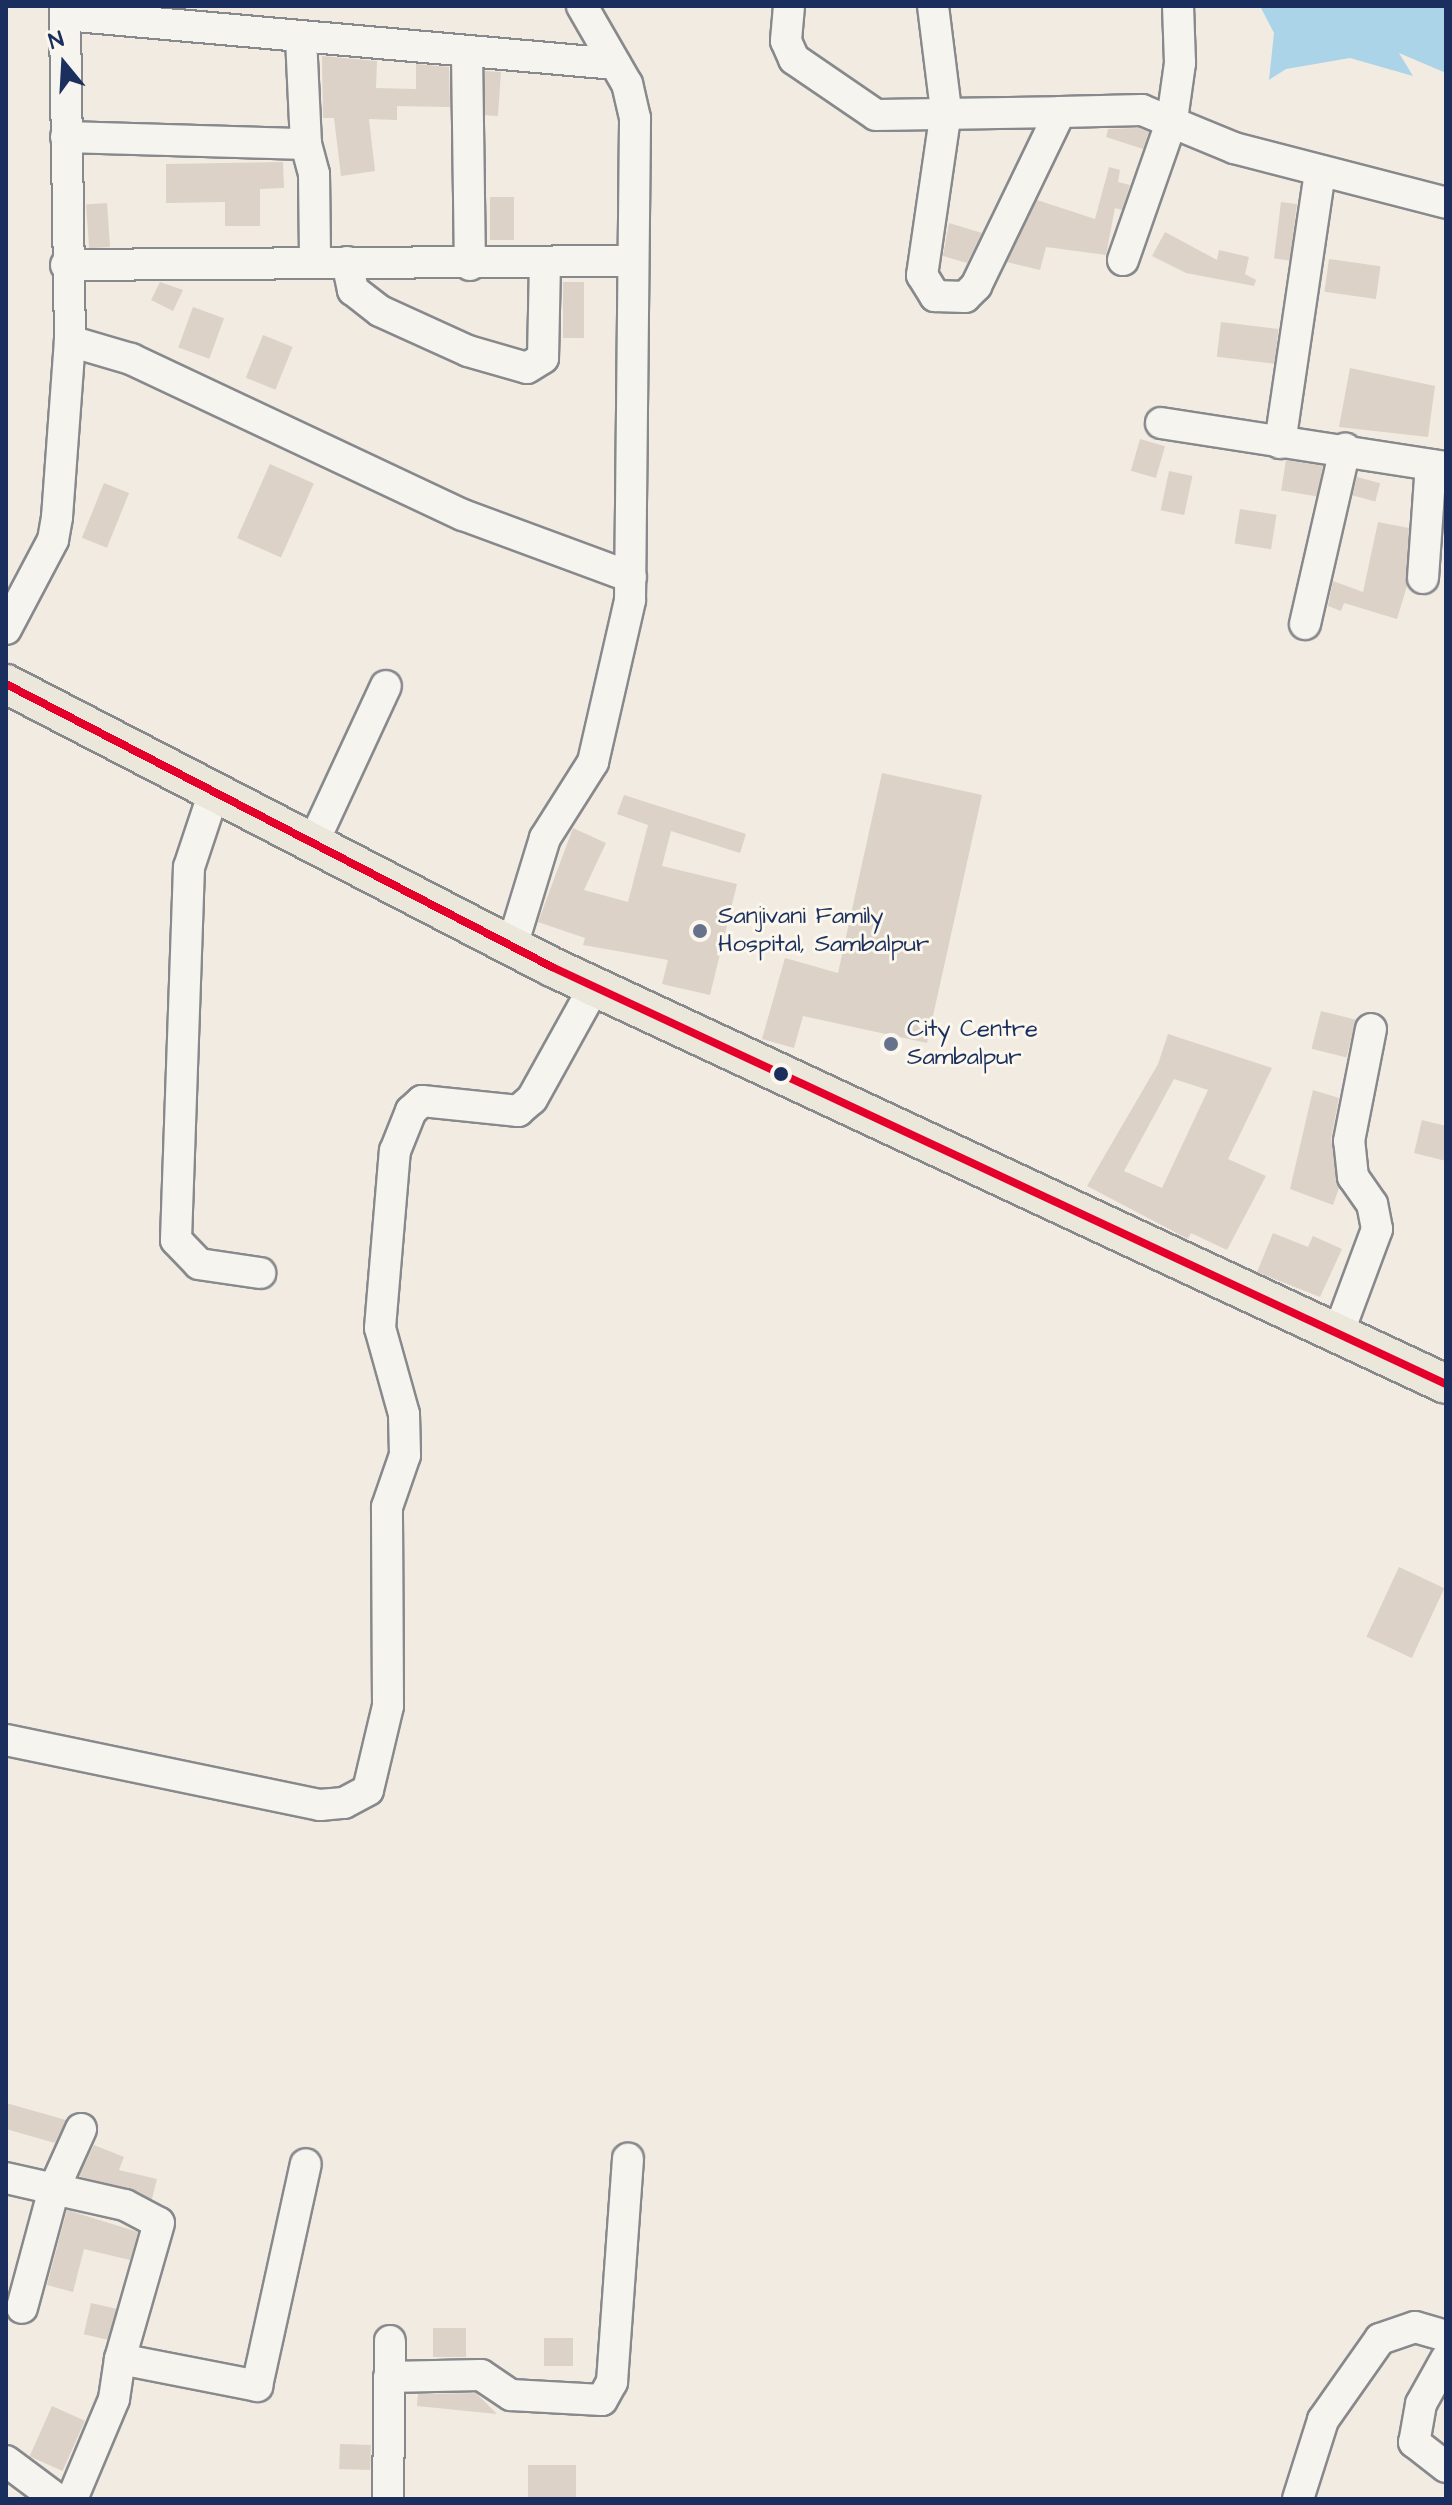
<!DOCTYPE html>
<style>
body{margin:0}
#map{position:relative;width:1452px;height:2505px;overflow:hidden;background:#f2ebe2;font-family:"Architects Daughter",sans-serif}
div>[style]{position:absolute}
.water>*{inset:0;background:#abd4e9}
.building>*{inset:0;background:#dcd2c7;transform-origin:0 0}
.roads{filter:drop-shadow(2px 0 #88898d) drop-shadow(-2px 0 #88898d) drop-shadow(0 2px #88898d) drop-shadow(0 -2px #88898d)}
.minor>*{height:30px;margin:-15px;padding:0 15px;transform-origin:15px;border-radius:15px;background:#f5f4ef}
.major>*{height:38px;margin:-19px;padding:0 19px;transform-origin:19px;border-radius:19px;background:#ece7db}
.bus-1>*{height:8px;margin:-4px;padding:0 4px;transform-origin:4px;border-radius:4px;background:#e4002b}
.dots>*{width:22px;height:22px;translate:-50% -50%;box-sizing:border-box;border:4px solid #fbf7ec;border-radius:50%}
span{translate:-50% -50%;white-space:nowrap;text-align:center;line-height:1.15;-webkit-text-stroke:6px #fbf7ec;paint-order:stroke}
.poi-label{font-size:24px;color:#1b2f5e}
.left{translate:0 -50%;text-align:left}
.frame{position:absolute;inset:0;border:8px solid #1b2f5e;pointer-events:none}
.north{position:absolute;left:24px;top:24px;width:80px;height:80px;-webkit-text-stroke:6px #fbf7ec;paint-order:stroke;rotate:342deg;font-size:22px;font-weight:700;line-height:32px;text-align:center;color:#1b2f5e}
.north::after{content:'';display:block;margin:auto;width:28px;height:36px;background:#1b2f5e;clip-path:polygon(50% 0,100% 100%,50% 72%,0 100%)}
</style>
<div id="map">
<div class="water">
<i style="clip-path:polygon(1260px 6px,1446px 6px,1446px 73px,1399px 53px,1413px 76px,1350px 58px,1286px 69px,1269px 80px,1274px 33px)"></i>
</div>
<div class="building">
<i style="clip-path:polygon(322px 56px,377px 61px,376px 88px,416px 89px,416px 64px,449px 67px,450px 107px,397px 106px,397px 120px,369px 119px,375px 171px,341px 176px,334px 118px,323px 118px)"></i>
<i style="left:485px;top:71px;width:16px;height:44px;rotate:4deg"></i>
<i style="clip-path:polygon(1139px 128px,1149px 132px,1143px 149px,1106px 137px,1108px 129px)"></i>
<i style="clip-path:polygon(283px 162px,284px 188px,260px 189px,260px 226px,225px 226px,225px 202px,166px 203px,166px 164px)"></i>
<i style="clip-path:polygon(1109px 167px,1120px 170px,1118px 182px,1130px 185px,1122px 210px,1115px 208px,1106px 255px,1046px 247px,1040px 270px,1007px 262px,1037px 200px,1095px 219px)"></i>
<i style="left:490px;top:197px;width:24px;height:43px"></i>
<i style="left:1281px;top:202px;width:16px;height:57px;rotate:7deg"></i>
<i style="left:107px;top:203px;width:44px;height:21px;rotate:86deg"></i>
<i style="clip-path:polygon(949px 223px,982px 233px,967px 263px,943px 256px)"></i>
<i style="clip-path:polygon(1165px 232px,1217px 260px,1219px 250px,1249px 257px,1245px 274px,1256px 280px,1254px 286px,1186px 273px,1152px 256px)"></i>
<i style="left:1329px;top:259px;width:52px;height:33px;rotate:8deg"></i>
<i style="clip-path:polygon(160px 282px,183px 290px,173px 311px,151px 300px)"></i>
<i style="left:563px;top:282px;width:21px;height:56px"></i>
<i style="left:193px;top:307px;width:33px;height:43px;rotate:20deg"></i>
<i style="left:1221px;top:322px;width:58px;height:35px;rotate:7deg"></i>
<i style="left:263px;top:335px;width:32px;height:46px;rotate:22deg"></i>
<i style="clip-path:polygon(1350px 368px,1435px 386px,1428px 437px,1339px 427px)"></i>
<i style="left:1140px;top:439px;width:26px;height:33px;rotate:16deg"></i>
<i style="left:1286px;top:460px;width:37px;height:31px;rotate:9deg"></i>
<i style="left:270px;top:464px;width:48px;height:81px;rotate:24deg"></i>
<i style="left:1169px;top:471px;width:24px;height:40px;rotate:12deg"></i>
<i style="left:1357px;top:477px;width:24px;height:19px;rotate:15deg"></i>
<i style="left:104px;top:483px;width:27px;height:59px;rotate:22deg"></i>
<i style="left:1240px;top:509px;width:37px;height:35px;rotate:9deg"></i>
<i style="clip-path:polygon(1378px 522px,1409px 528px,1407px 586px,1397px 619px,1344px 603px,1341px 611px,1328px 606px,1333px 581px,1363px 592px)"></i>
<i style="clip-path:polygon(882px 773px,982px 795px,927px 1043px,803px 1016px,794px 1048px,762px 1039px,785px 958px,838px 973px)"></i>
<i style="clip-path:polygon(624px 795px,746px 834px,740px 853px,671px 831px,662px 866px,737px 884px,710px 995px,662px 984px,668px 960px,583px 945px,585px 938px,538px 922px,573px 828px,606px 843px,584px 890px,628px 902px,648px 825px,617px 814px)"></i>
<i style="left:1321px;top:1011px;width:36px;height:39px;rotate:14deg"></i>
<i style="clip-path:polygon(evenodd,1168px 1034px,1272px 1068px,1228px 1159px,1266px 1176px,1227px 1250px,1191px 1233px,1188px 1239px,1087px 1186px,1158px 1064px,1168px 1034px,1174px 1079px,1208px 1090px,1162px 1188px,1124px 1171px,1174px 1079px)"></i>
<i style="clip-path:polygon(1313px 1090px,1339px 1098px,1331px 1138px,1339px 1188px,1333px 1205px,1290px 1189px)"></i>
<i style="clip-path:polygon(1422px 1120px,1446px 1126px,1446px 1161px,1414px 1153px)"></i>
<i style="clip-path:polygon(1273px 1233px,1308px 1247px,1313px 1236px,1342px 1249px,1320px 1297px,1257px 1272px)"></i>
<i style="left:1399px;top:1567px;width:50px;height:77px;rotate:25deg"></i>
<i style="clip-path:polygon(6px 2103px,66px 2120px,55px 2143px,6px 2129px)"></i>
<i style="clip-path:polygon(94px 2145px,124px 2157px,119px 2170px,157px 2179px,152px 2199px,79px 2176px)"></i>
<i style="clip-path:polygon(67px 2210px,138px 2232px,130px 2260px,84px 2249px,73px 2292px,47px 2285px)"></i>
<i style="left:91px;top:2303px;width:26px;height:32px;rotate:13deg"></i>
<i style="left:466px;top:2328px;width:29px;height:33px;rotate:90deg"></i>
<i style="left:544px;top:2338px;width:29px;height:28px"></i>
<i style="clip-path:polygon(476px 2393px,497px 2414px,417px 2406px,418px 2394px)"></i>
<i style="left:52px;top:2406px;width:36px;height:55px;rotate:24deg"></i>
<i style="left:371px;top:2445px;width:25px;height:31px;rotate:92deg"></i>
<i style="left:576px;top:2465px;width:34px;height:48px;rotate:90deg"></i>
</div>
<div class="roads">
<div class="minor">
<i style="left:789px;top:6px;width:35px;rotate:95deg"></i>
<i style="left:786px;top:41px;width:20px;rotate:66deg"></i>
<i style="left:794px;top:59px;width:99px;rotate:34.3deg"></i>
<i style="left:876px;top:115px;width:184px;rotate:-0.9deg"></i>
<i style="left:933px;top:6px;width:106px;rotate:82.9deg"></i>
<i style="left:946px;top:111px;width:166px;rotate:98.3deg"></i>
<i style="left:922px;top:275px;width:25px;rotate:58deg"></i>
<i style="left:935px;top:296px;width:30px;rotate:2deg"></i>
<i style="left:965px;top:297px;width:16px;rotate:-45deg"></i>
<i style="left:976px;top:286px;width:193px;rotate:-64.2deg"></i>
<i style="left:1060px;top:112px;width:82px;rotate:-1.4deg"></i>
<i style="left:1142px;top:110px;width:100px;rotate:22.4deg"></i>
<i style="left:1234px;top:148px;width:219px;rotate:14.5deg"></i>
<i style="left:65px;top:15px;width:552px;rotate:5.09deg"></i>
<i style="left:301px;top:38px;width:106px;rotate:87.3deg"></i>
<i style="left:467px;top:53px;width:212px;rotate:89.2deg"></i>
<i style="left:66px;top:137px;width:240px;rotate:1.7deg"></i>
<i style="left:306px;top:144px;width:31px;rotate:75deg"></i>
<i style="left:314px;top:174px;width:87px;rotate:89.3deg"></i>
<i style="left:1123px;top:260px;width:148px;rotate:-70.7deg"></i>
<i style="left:1172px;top:120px;width:58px;rotate:-82deg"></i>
<i style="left:1180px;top:63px;width:57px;rotate:-92deg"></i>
<i style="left:347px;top:262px;width:29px;rotate:78deg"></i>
<i style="left:353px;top:290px;width:34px;rotate:38deg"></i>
<i style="left:380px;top:311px;width:97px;rotate:24.4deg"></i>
<i style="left:468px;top:351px;width:61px;rotate:16.1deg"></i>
<i style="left:527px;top:368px;width:19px;rotate:-32deg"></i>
<i style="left:543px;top:358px;width:94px;rotate:-88.8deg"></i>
<i style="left:66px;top:265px;width:564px;rotate:-0.41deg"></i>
<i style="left:70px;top:341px;width:64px;rotate:16.4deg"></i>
<i style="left:131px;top:359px;width:367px;rotate:25.2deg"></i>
<i style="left:463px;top:515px;width:179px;rotate:20.3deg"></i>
<i style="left:1161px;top:423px;width:288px;rotate:8.8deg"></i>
<i style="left:1280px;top:443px;width:275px;rotate:-81.6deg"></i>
<i style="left:1423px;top:578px;width:113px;rotate:-86deg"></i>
<i style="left:1305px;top:624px;width:180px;rotate:-77.1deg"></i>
<i style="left:6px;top:629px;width:101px;rotate:-62.2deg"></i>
<i style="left:53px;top:540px;width:23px;rotate:-80deg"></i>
<i style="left:57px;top:517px;width:176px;rotate:-85.8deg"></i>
<i style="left:70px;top:341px;width:335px;rotate:-90.9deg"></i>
<i style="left:214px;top:792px;width:79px;rotate:108.4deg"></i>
<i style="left:189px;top:867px;width:373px;rotate:92deg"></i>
<i style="left:176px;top:1240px;width:33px;rotate:46deg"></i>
<i style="left:199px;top:1264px;width:62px;rotate:8.4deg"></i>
<i style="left:313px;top:843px;width:173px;rotate:-65.1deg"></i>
<i style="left:512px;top:946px;width:113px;rotate:-73deg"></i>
<i style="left:545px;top:838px;width:90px;rotate:-57.7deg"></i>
<i style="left:593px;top:762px;width:166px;rotate:-77.1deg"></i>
<i style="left:630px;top:600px;width:482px;rotate:-89.4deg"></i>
<i style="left:635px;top:118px;width:35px;rotate:-103deg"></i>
<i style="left:627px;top:84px;width:90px;rotate:-120deg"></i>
<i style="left:1338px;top:1334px;width:112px;rotate:-69.6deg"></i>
<i style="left:1377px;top:1229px;width:25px;rotate:-101deg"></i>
<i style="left:1372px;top:1204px;width:33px;rotate:-125deg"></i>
<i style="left:1353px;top:1177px;width:36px;rotate:-96deg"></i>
<i style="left:1349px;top:1141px;width:114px;rotate:-78.9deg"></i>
<i style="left:6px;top:1740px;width:321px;rotate:11.7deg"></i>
<i style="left:320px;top:1805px;width:24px;rotate:-5deg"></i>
<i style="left:344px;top:1803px;width:27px;rotate:-28deg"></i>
<i style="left:368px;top:1790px;width:86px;rotate:-76.6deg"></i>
<i style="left:388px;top:1706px;width:199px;rotate:-90.3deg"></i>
<i style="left:387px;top:1507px;width:55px;rotate:-70.9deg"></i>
<i style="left:405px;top:1455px;width:41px;rotate:-91.4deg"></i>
<i style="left:404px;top:1414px;width:89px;rotate:-105.6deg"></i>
<i style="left:380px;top:1328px;width:178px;rotate:-85.2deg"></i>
<i style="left:395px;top:1151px;width:43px;rotate:-68.2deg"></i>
<i style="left:411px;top:1111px;width:15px;rotate:-42deg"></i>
<i style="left:422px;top:1101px;width:97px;rotate:5.9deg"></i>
<i style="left:518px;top:1111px;width:18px;rotate:-41deg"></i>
<i style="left:532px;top:1099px;width:128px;rotate:-61deg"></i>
<i style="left:81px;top:2129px;width:66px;rotate:114.2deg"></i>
<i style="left:54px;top:2189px;width:73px;rotate:12.7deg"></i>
<i style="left:125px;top:2205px;width:38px;rotate:28deg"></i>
<i style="left:159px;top:2223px;width:141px;rotate:106deg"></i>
<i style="left:6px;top:2178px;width:49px;rotate:12.9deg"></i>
<i style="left:54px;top:2189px;width:123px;rotate:105.1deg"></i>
<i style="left:1446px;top:2359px;width:51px;rotate:119.1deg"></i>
<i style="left:1421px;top:2404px;width:39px;rotate:100deg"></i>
<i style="left:1414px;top:2442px;width:41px;rotate:38deg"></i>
<i style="left:389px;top:2377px;width:92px;rotate:-1.2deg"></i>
<i style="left:481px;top:2375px;width:36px;rotate:34deg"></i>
<i style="left:511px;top:2395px;width:91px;rotate:3.1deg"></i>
<i style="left:602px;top:2400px;width:21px;rotate:-61deg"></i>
<i style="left:612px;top:2382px;width:224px;rotate:-85.9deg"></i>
<i style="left:6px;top:2461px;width:64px;rotate:36.7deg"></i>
<i style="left:72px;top:2499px;width:108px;rotate:-67.2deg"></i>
<i style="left:114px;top:2399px;width:40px;rotate:-81.5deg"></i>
<i style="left:120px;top:2359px;width:140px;rotate:11.1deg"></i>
<i style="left:257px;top:2386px;width:227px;rotate:-77.6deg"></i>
<i style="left:388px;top:2499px;width:158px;rotate:-89.3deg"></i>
<i style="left:1298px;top:2499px;width:83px;rotate:-72.4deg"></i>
<i style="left:1323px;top:2420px;width:99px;rotate:-54.9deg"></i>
<i style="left:1380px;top:2339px;width:37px;rotate:-19deg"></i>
<i style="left:1415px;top:2327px;width:32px;rotate:16deg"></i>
</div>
<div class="major">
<i style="left:6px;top:684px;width:615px;rotate:27.4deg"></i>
<i style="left:552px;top:967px;width:986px;rotate:25.01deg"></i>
</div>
</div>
<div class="bus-1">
<i style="left:6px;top:684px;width:615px;rotate:27.4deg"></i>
<i style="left:552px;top:967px;width:986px;rotate:25.01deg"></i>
</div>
<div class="dots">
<i style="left:700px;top:931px;background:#66718c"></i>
<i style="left:891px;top:1044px;background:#66718c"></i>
<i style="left:781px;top:1074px;background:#1b2f5e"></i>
</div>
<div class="poi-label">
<span class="left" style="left:718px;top:931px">Sanjivani Family<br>Hospital, Sambalpur</span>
<span class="left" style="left:907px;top:1044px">City Centre<br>Sambalpur</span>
</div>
<div class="frame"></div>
<div class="north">N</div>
</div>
